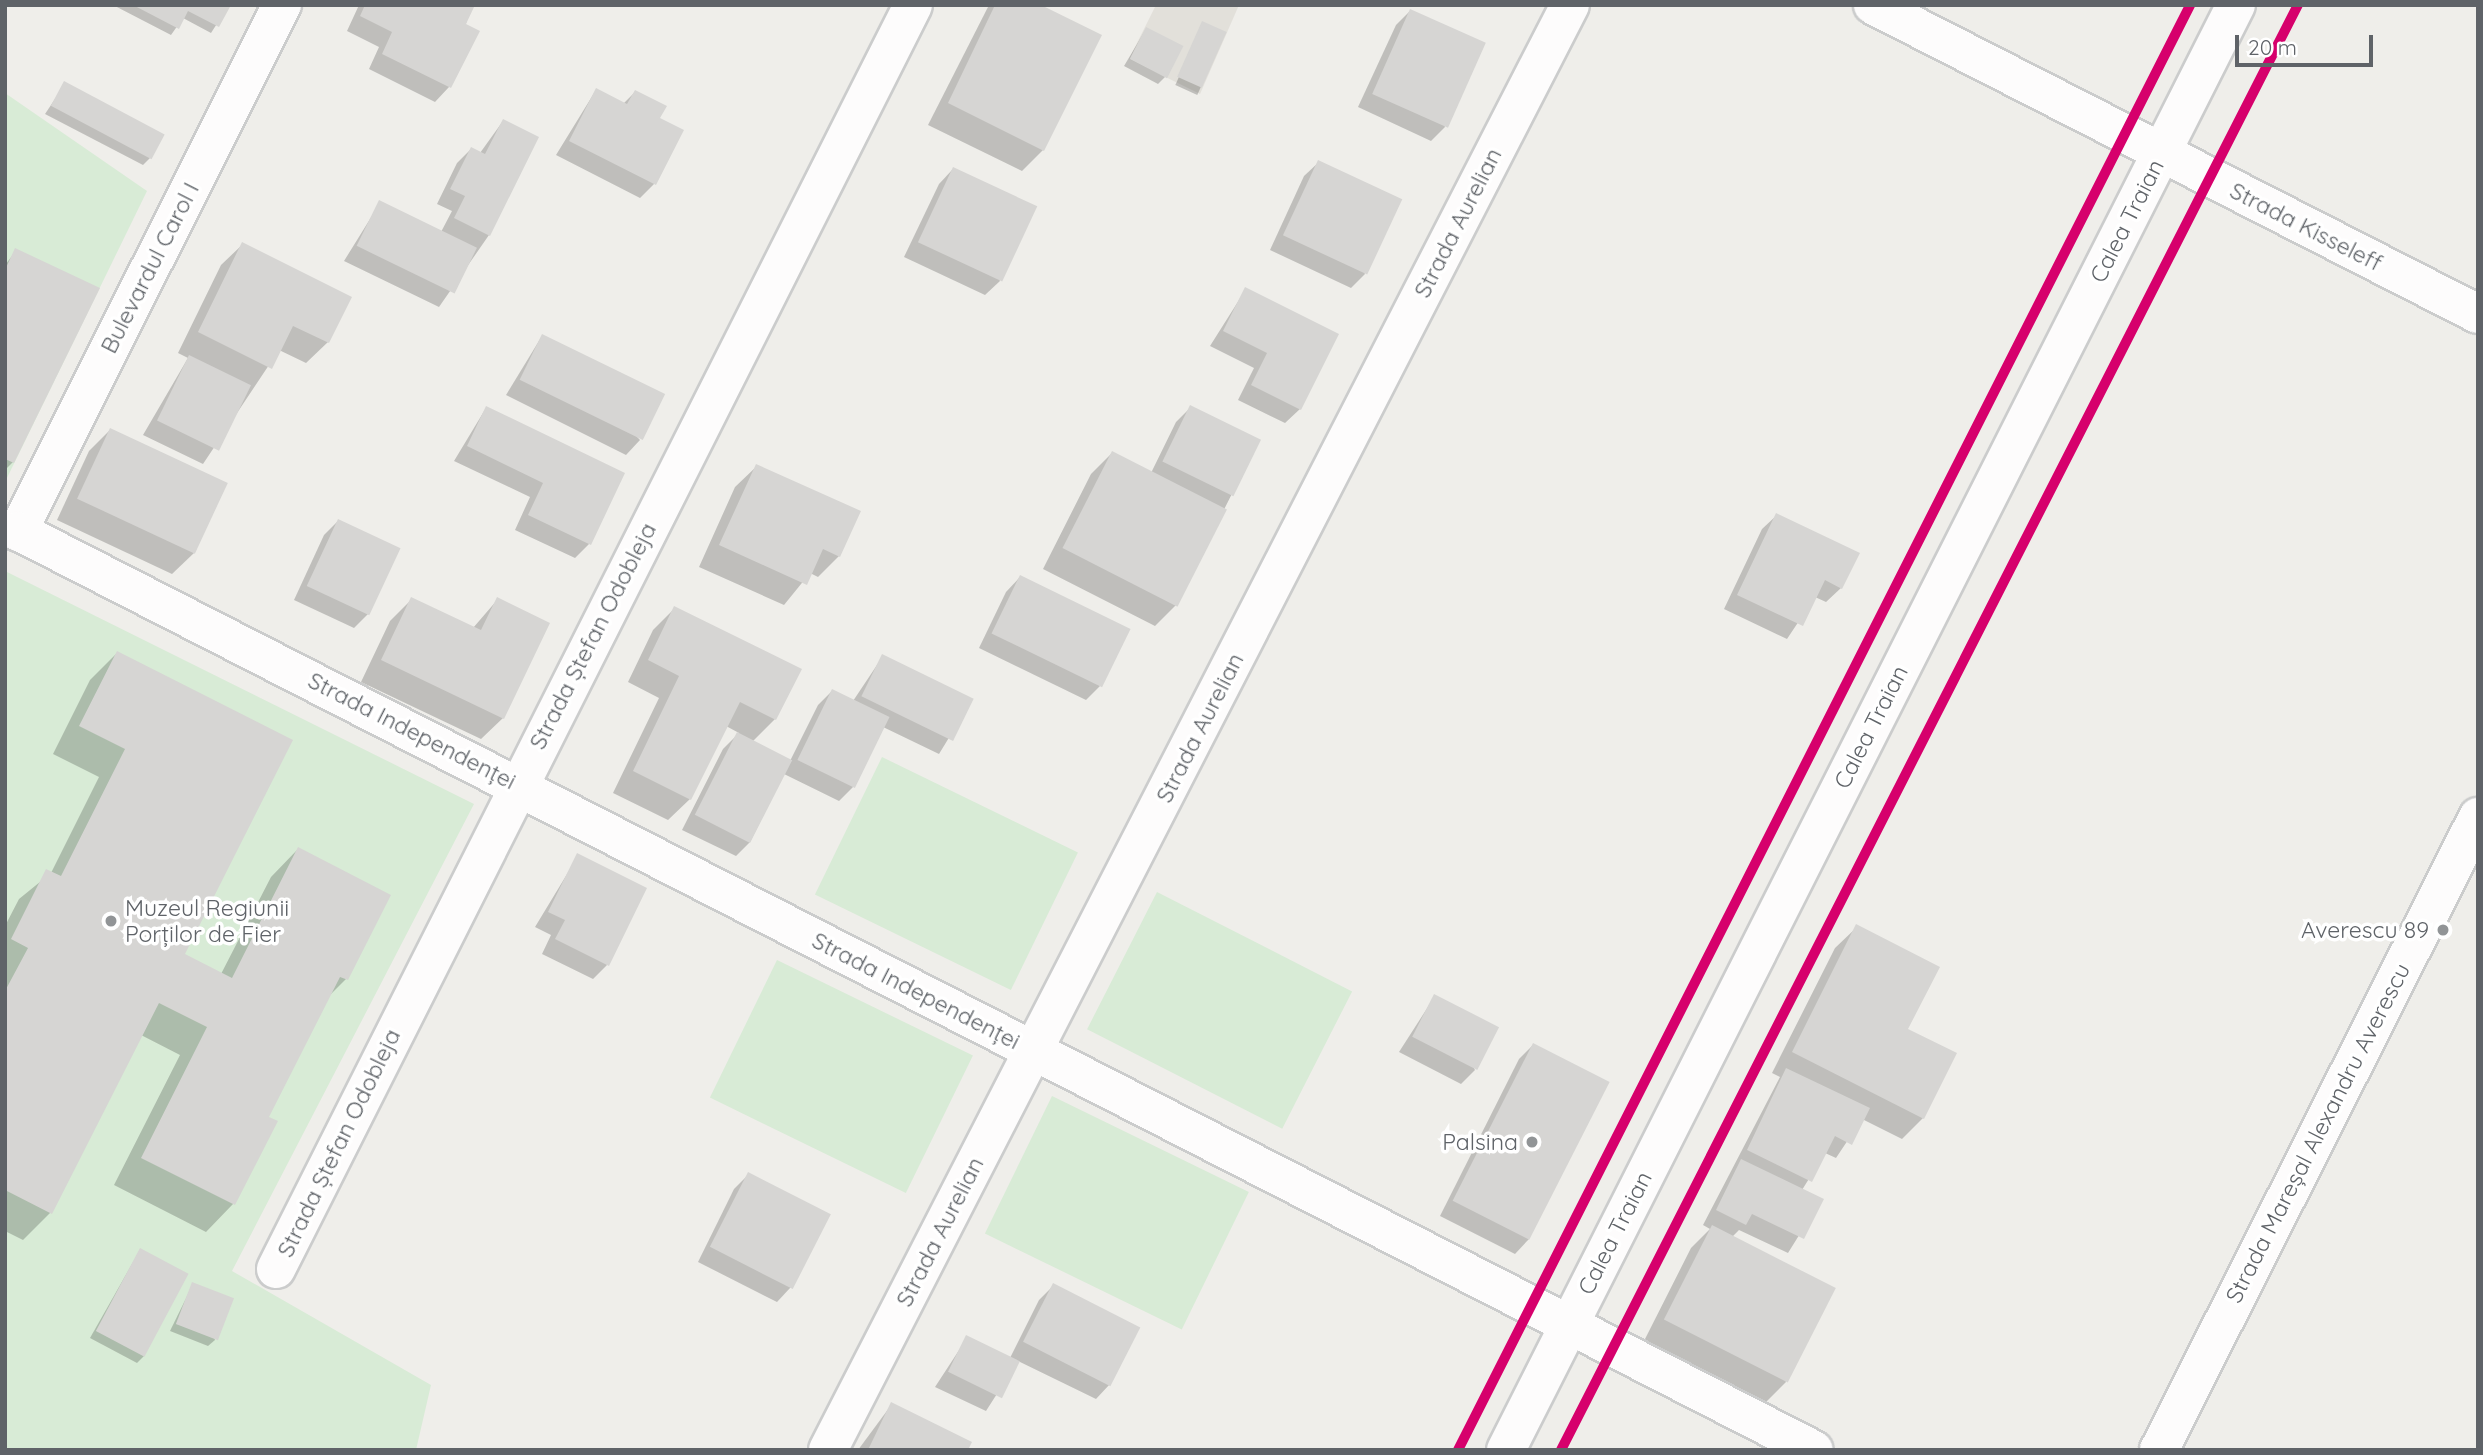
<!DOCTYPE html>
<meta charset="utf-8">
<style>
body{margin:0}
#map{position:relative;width:2483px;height:1455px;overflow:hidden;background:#efeeea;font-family:Quicksand,sans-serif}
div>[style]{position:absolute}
.education>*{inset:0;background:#e2e0da}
.green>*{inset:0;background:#d8ebd6;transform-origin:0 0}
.shadow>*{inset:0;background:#0003;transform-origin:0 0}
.building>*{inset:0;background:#d6d5d3;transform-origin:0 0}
.roads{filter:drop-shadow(2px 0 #cbcccc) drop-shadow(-2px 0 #cbcccc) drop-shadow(0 2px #cbcccc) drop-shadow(0 -2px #cbcccc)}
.minor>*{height:38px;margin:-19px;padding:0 19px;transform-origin:19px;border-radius:19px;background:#fdfcfc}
.cycleway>*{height:10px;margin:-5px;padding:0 5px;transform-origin:5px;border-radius:5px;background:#d6006c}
.dots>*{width:19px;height:19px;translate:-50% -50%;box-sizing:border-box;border:4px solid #fff;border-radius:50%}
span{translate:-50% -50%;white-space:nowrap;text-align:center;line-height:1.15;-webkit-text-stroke:7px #fff;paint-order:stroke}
.street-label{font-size:23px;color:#5f6368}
.poi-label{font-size:23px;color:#5f6368}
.left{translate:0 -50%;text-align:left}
.right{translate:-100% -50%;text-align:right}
.frame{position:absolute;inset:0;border:7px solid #5f6368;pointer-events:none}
.scale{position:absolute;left:2235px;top:35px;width:138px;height:32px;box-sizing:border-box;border:4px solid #5f6368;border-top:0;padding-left:9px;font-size:21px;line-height:24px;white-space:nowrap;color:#5f6368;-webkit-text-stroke:5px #fff;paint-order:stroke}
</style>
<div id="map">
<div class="education">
<i style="clip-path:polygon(1156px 5px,1239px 5px,1200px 94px,1129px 59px)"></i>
</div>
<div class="green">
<i style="clip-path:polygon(5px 93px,147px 191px,5px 482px)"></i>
<i style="clip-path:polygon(5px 571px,474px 804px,232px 1271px,431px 1385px,416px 1450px,5px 1450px)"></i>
<i style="left:882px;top:757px;width:218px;height:153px;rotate:26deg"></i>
<i style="left:1157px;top:892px;width:219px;height:154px;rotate:27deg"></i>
<i style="left:777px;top:960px;width:218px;height:153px;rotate:26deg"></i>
<i style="left:1052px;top:1096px;width:219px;height:153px;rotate:26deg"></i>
</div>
<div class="shadow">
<i style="clip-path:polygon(113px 5px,229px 5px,211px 33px,183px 18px,171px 35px)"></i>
<i style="clip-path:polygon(359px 5px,471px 5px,449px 87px,435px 102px,369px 69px,379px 47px,347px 31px)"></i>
<i style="clip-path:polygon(989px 5px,1037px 5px,1043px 150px,1022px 171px,928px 125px)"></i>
<i style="clip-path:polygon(1410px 11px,1445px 127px,1431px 141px,1358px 107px,1396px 25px)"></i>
<i style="left:1203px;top:23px;width:24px;height:68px;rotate:24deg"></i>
<i style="clip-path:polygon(1146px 29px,1165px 77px,1158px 84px,1124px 66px)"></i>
<i style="clip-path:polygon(65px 84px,162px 135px,150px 158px,143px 165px,45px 114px)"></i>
<i style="clip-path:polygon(596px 90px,623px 104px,635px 92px,658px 119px,654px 184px,640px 198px,556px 155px)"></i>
<i style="clip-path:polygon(503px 121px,489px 235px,439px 307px,344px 261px,380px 203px,441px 232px,452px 211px,437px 204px,457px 163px,471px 149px,480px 153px)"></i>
<i style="clip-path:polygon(1319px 162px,1365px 274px,1351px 288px,1270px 250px,1304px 176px)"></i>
<i style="clip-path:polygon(953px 169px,1000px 281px,985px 295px,904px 257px,939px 184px)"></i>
<i style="clip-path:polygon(243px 244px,328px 342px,306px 363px,279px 350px,203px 464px,143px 435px,188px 358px,178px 353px,221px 265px)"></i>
<i style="clip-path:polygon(16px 251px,13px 462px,6px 469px,5px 265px)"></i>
<i style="clip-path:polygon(1246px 289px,1300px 409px,1285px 423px,1238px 400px,1254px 368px,1210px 346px)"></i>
<i style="clip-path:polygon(542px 336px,640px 440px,626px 455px,506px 395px)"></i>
<i style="clip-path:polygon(1191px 407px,1259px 440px,1176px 605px,1155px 626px,1043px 569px,1091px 474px,1112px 453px,1151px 473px,1176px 422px)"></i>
<i style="clip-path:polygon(486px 408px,623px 474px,589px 544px,575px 558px,515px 530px,530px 497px,454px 461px)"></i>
<i style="clip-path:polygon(110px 430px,194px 553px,172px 574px,57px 520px,89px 451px)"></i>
<i style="clip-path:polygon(757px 466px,839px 556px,818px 577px,810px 573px,784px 605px,699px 567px,735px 487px)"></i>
<i style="clip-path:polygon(1777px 515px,1841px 588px,1826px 602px,1815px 597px,1787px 639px,1724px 609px,1762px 529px)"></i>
<i style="clip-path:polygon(338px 521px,368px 614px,354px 628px,294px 600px,324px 535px)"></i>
<i style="clip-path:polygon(1020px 577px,1100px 686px,1086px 700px,979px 648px,1006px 592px)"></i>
<i style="clip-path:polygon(412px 599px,473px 628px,498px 599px,503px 718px,481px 739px,361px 682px,390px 621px)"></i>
<i style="clip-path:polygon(675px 608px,775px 719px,752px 742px,790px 761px,818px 705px,832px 691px,853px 701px,883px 656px,972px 700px,939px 754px,883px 727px,853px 787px,839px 801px,784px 774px,750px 842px,736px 856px,682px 830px,723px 749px,739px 733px,726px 726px,690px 799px,668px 820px,613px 793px,659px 698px,628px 682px,653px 630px)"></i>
<i style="clip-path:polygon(117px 653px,183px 955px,221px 974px,271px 877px,298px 849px,346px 979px,327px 998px,267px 1118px,275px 1122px,233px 1204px,206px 1232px,114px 1185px,180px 1055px,141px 1035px,51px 1212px,23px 1240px,5px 1231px,5px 926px,19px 899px,51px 873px,99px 777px,53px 754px,90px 680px)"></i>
<i style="clip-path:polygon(578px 856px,607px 965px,593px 979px,542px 954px,551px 935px,535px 927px)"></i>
<i style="clip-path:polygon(1857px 927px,1906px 1030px,1923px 1118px,1902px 1139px,1862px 1119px,1836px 1158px,1825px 1153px,1802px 1190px,1821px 1200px,1788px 1253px,1739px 1230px,1732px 1237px,1786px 1382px,1765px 1403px,1644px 1341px,1691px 1248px,1710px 1229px,1703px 1225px,1780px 1077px,1772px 1073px,1835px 948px)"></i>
<i style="clip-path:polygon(1435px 996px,1475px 1070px,1461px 1084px,1399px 1052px)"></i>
<i style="clip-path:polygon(1533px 1045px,1529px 1239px,1515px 1254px,1440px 1216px,1519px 1059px)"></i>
<i style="clip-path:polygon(748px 1175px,828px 1215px,791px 1287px,777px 1302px,698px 1262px,734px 1189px)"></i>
<i style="clip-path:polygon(140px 1250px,144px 1356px,137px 1363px,90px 1338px)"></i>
<i style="clip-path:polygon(193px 1284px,215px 1340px,208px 1346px,170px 1331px)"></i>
<i style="clip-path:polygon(1053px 1286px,1110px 1384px,1096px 1399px,1018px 1361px,986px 1411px,935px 1387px,967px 1338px,1010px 1358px,1039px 1300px)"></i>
<i style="clip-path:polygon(892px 1404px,967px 1450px,858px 1450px)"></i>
</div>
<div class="building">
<i style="clip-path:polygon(133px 5px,231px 5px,219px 27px,188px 11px,179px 29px)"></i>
<i style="clip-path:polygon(365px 5px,475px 5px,466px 24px,480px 31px,451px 88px,382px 54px,392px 32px,360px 16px)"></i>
<i style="clip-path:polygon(995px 5px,1041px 5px,1102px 35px,1044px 151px,948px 103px)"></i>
<i style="left:1410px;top:9px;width:83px;height:93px;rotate:24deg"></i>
<i style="left:1202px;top:21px;width:27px;height:61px;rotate:24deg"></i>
<i style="left:1146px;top:27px;width:42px;height:36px;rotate:27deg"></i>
<i style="left:64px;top:81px;width:114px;height:28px;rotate:28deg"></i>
<i style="clip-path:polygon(596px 88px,627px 104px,635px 90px,667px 106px,660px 118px,684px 130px,656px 185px,569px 141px)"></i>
<i style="clip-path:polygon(503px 119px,539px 137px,490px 236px,454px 218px,465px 196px,450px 189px,471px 147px,485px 154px)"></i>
<i style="left:1318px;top:160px;width:93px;height:83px;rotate:25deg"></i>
<i style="left:953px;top:167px;width:93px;height:83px;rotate:25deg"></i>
<i style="left:379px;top:200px;width:109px;height:51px;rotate:26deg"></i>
<i style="clip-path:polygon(242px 242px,352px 297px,329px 343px,293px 326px,272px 369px,198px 332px)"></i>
<i style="clip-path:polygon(15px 248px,100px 288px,14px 463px,5px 459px,5px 270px)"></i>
<i style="clip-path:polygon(1245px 287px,1339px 334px,1301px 410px,1251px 385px,1267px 353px,1223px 331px)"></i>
<i style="left:542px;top:334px;width:137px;height:51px;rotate:26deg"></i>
<i style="left:189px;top:355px;width:69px;height:73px;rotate:26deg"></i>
<i style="left:1190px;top:405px;width:79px;height:63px;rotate:26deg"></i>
<i style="clip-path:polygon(486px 406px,625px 473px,591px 545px,528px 515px,543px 483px,467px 446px)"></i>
<i style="left:110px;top:428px;width:130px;height:78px;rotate:25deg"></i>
<i style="left:1112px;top:451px;width:129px;height:109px;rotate:27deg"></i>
<i style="clip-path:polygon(756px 464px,861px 511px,840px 557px,823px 549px,807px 585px,719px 545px)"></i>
<i style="clip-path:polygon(1776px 513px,1860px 553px,1842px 589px,1825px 580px,1803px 626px,1737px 595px)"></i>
<i style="left:338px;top:519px;width:69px;height:74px;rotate:25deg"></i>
<i style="left:1020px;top:575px;width:123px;height:65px;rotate:26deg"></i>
<i style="clip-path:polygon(411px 597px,481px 630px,497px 597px,550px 623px,504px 719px,381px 660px)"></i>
<i style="clip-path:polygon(674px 606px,802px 669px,776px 720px,740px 702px,691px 800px,633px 771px,679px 676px,648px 660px)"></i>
<i style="clip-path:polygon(117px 651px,293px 740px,185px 954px,232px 978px,298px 847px,391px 895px,348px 980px,340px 977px,269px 1117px,278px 1121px,235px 1205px,141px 1158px,207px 1027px,159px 1003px,52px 1214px,5px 1190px,5px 991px,28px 948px,11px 939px,46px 869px,61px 876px,125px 749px,79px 726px)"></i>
<i style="left:882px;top:654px;width:102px;height:47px;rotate:26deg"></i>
<i style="left:832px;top:689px;width:64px;height:79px;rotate:26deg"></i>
<i style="left:737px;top:732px;width:62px;height:93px;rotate:27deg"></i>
<i style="clip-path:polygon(577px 853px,647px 888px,609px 966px,555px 939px,565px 920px,548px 912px)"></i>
<i style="clip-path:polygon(1856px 924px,1940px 967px,1908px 1029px,1957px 1053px,1924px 1119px,1792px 1052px)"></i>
<i style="left:1434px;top:994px;width:73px;height:48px;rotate:27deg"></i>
<i style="left:1533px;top:1043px;width:86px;height:177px;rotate:27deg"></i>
<i style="clip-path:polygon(1786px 1068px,1870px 1108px,1852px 1145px,1835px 1136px,1812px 1182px,1747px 1150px)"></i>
<i style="clip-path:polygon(1741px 1159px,1824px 1199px,1804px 1239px,1752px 1214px,1746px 1225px,1716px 1210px)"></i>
<i style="left:748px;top:1172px;width:93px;height:84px;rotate:27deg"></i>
<i style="left:1712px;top:1225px;width:139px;height:106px;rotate:27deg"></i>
<i style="left:140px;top:1248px;width:55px;height:94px;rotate:28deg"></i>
<i style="left:192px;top:1282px;width:45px;height:45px;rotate:21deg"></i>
<i style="left:1053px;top:1283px;width:98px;height:66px;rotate:27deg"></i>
<i style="left:966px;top:1335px;width:60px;height:41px;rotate:26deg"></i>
<i style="clip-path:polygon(891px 1402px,972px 1442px,968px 1450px,868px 1450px)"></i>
</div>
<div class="roads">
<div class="minor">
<i style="left:282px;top:5px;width:589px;rotate:116.65deg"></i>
<i style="left:18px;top:531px;width:2017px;rotate:27.1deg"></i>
<i style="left:1873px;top:5px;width:679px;rotate:27.06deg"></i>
<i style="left:276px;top:1269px;width:1415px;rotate:-63.25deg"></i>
<i style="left:828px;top:1450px;width:1624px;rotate:-62.82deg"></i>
<i style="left:1506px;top:1450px;width:1619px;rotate:-63.2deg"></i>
<i style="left:2159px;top:1450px;width:709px;rotate:-63.25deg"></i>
</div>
</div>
<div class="cycleway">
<i style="left:1458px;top:1450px;width:1620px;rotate:-63.13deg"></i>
<i style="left:1561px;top:1450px;width:1622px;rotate:-62.98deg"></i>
</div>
<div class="dots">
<i style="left:111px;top:921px;background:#919496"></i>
<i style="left:2443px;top:930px;background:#919496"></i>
<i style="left:1532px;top:1142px;background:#919496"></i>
</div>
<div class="street-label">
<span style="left:2127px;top:221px;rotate:-63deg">Calea Traian</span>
<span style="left:1458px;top:223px;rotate:-63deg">Strada Aurelian</span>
<span style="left:2306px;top:227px;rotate:27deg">Strada Kisseleff</span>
<span style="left:150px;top:268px;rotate:-63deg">Bulevardul Carol I</span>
<span style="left:593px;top:636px;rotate:-63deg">Strada Ștefan Odobleja</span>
<span style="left:1871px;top:727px;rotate:-63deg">Calea Traian</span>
<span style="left:1200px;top:728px;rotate:-63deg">Strada Aurelian</span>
<span style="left:412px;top:731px;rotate:27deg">Strada Independenței</span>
<span style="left:916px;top:991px;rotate:27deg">Strada Independenței</span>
<span style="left:2318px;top:1133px;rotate:-63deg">Strada Mareșal Alexandru Averescu</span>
<span style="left:339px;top:1143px;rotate:-64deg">Strada Ștefan Odobleja</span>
<span style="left:940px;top:1232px;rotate:-63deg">Strada Aurelian</span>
<span style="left:1615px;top:1233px;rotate:-63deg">Calea Traian</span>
</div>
<div class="poi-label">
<span class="left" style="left:125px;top:921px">Muzeul Regiunii<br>Porților de Fier</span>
<span class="right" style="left:2429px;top:930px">Averescu 89</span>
<span class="right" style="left:1518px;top:1142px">Palsina</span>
</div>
<div class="frame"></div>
<div class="scale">20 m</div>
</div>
